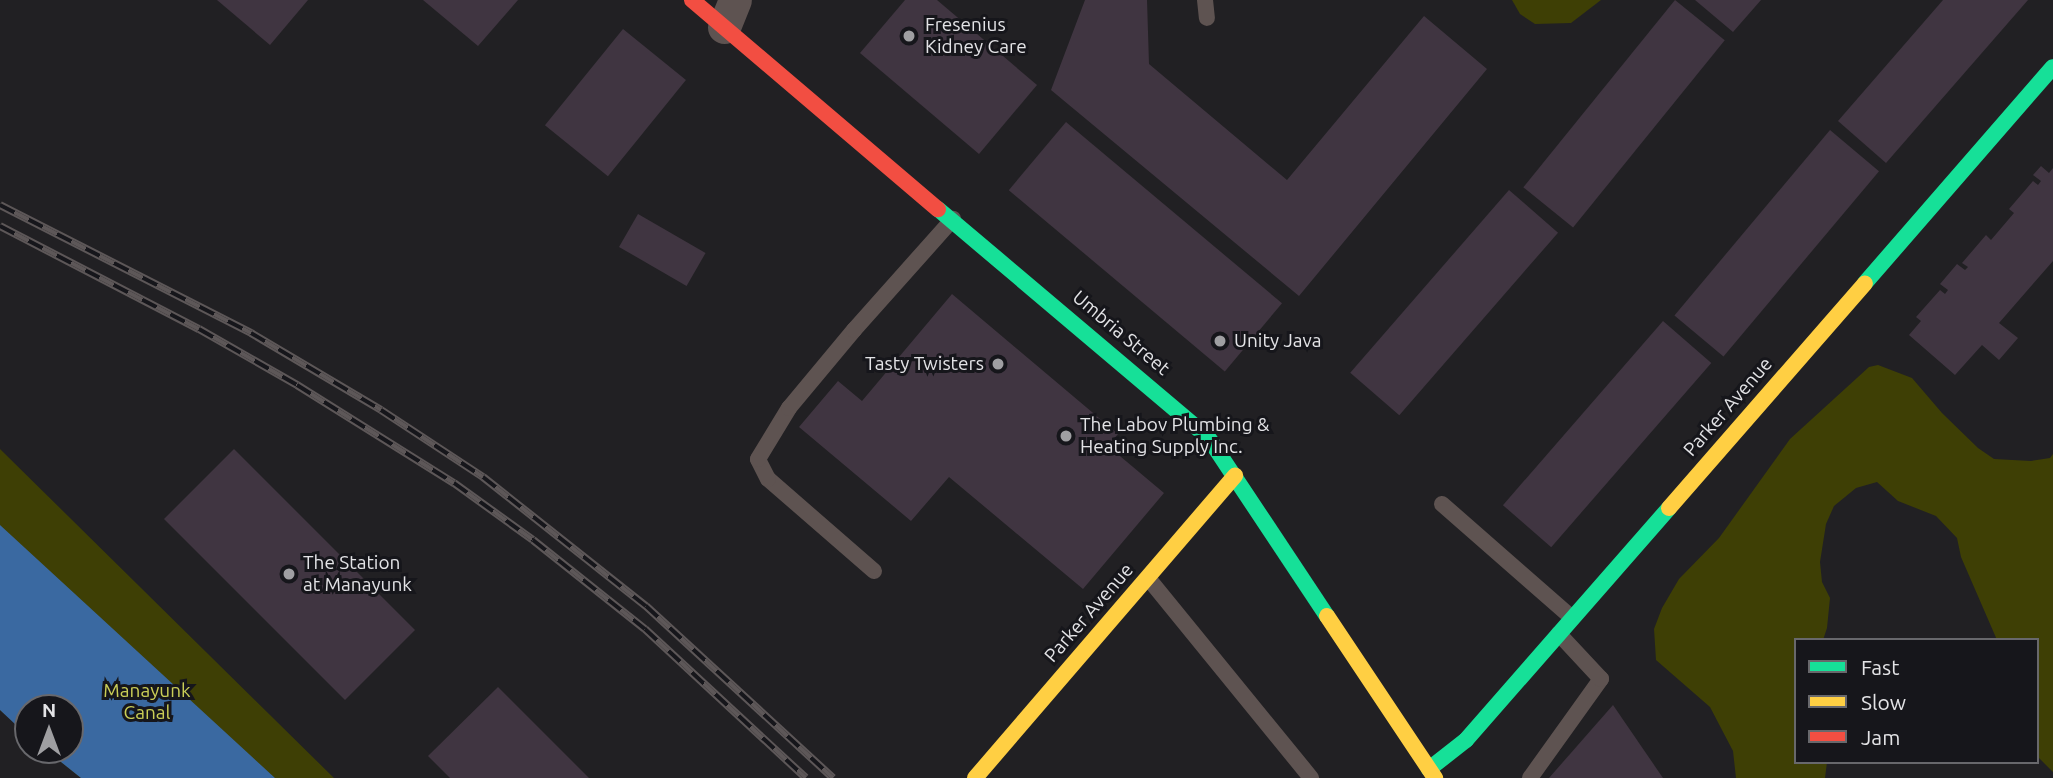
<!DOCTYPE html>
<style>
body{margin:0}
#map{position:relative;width:2053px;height:778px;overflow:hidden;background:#212023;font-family:Ubuntu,sans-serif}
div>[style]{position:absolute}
.green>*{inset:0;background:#3e3f05}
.water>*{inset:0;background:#3a69a1}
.building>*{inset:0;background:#403541;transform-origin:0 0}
.lane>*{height:16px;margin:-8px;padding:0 8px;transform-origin:8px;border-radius:8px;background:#5e5351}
.street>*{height:33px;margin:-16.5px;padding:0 16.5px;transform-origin:16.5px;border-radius:16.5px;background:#5e5351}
.fast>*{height:16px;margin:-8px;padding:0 8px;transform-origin:8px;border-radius:8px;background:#16e098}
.slow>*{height:16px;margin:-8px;padding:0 8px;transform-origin:8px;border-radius:8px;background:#ffcf43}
.jam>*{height:16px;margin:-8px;padding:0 8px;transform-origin:8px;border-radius:8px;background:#f24e42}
.rail>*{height:8px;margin-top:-4px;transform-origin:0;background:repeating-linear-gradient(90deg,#16161b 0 16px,#5d5758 0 32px);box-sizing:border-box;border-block:2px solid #5d5758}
.dots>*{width:19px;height:19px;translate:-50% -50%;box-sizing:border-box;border:4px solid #16161b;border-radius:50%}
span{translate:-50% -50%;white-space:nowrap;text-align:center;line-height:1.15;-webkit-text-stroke:6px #16161b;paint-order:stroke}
.poi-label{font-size:19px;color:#e3e3e6}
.left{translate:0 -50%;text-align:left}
.right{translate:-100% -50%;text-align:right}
.street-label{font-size:19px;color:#e3e3e6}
.park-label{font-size:19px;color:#cbcf57}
.legend{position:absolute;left:1794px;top:638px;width:245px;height:126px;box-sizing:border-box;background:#16161b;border:2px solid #68686c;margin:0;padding:9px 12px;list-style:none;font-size:21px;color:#e3e3e6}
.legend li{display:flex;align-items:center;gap:14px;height:35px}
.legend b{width:35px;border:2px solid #68686c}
.north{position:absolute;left:14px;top:694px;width:70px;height:70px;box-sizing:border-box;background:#16161b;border:2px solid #68686c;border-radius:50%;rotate:0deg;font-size:19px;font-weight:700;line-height:28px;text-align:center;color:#e3e3e6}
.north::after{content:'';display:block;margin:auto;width:24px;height:32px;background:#9f9fa2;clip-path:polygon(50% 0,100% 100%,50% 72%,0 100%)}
</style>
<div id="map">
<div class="green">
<i style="clip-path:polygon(1512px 0,1601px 0,1571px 23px,1535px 24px,1520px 14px)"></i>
<i style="clip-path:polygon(1878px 365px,1912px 378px,1942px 413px,1978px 448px,1994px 459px,2031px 461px,2050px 458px,2053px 454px,2053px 772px,2037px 756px,2037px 640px,1997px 640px,1961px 557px,1957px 538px,1936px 516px,1898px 501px,1877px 482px,1856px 488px,1834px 506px,1826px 524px,1820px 562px,1822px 582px,1830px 598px,1827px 628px,1823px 640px,1796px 640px,1796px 762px,1827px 762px,1825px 778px,1736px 778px,1733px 751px,1710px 707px,1656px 660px,1654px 629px,1662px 608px,1679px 579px,1719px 538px,1790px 439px,1869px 367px)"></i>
<i style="clip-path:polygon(0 449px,334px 778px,81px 778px,46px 750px,70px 750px,70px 708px,28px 708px,28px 735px,0 710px)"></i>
</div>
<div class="water">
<i style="clip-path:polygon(0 525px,275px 778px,81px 778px,46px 750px,70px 750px,70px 708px,28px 708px,28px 735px,16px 725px,0 710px)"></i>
</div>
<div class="building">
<i style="clip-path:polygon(217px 0,308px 0,270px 45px)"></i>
<i style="clip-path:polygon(423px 0,518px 0,478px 46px)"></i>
<i style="clip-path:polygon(905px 0,937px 0,1037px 85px,979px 154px,860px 53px)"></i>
<i style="clip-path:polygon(1085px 0,1147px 0,1149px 64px,1287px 180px,1424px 16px,1487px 69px,1299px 296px,1051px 90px)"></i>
<i style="left:1675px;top:0;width:64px;height:241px;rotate:39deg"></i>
<i style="clip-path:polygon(1695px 0,1761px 0,1733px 32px)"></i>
<i style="clip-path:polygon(1943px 0,2028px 0,1886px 163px,1838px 121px)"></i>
<i style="left:623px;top:29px;width:81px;height:124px;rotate:39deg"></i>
<i style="left:1066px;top:122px;width:282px;height:89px;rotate:40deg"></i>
<i style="left:1830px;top:130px;width:64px;height:242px;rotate:40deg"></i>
<i style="clip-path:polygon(2041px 166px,2049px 173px,2053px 168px,2053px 261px,1999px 323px,2018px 338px,1999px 360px,1982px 345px,1955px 375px,1909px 335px,1921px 321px,1916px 317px,1940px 290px,1945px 294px,1948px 290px,1940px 284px,1957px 264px,1965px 270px,1968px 267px,1962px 263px,1986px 235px,1991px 240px,2014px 213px,2009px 209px,2033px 181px,2038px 185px,2041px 181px,2033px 175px)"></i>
<i style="left:1509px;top:190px;width:65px;height:242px;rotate:41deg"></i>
<i style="left:638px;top:214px;width:78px;height:38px;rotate:30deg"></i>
<i style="clip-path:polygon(952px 294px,1118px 434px,1108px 446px,1164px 493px,1083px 589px,949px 477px,911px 521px,799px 427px,838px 381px,862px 401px)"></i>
<i style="left:1663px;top:321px;width:64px;height:244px;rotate:41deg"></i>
<i style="left:234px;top:449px;width:256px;height:99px;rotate:45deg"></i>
<i style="clip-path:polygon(498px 687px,589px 778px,450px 778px,428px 756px)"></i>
<i style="clip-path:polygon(1613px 705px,1663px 778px,1549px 778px)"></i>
</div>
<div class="lane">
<i style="left:1205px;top:0;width:18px;rotate:84deg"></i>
<i style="left:1442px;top:504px;width:173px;rotate:41.2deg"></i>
<i style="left:874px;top:571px;width:140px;rotate:-139deg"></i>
<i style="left:768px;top:479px;width:22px;rotate:-117deg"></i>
<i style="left:758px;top:459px;width:60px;rotate:-58.7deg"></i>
<i style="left:789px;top:408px;width:102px;rotate:-50.2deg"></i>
<i style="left:854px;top:330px;width:149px;rotate:-48.3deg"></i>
<i style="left:1148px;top:578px;width:258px;rotate:50.8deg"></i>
<i style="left:1530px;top:778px;width:122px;rotate:-54.4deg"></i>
<i style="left:1601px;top:679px;width:62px;rotate:-133deg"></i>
</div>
<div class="street">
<i style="left:724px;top:27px;width:29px;rotate:-68deg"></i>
</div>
<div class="fast">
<i style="left:938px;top:209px;width:353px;rotate:40.2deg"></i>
<i style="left:1208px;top:437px;width:215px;rotate:56.4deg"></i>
<i style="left:1865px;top:283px;width:286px;rotate:-49deg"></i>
<i style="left:1429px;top:769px;width:47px;rotate:-38.1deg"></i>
<i style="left:1466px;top:740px;width:308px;rotate:-48.8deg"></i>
</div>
<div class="slow">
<i style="left:1669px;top:508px;width:298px;rotate:-48.9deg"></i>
<i style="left:1327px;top:616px;width:195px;rotate:56.3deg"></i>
<i style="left:975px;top:778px;width:399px;rotate:-49.3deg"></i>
</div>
<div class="jam">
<i style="left:692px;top:0;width:323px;rotate:40.4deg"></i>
</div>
<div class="rail">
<i style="left:0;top:205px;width:282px;rotate:27deg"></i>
<i style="left:251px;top:333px;width:151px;rotate:30.6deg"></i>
<i style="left:381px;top:410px;width:122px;rotate:33.3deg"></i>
<i style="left:483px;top:477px;width:208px;rotate:38.4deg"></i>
<i style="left:646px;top:606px;width:254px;rotate:42.6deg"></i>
<i style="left:0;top:226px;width:224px;rotate:27.4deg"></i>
<i style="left:199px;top:329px;width:113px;rotate:29.7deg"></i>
<i style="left:297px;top:385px;width:185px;rotate:32deg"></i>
<i style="left:454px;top:483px;width:97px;rotate:35.8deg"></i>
<i style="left:533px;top:540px;width:143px;rotate:38.5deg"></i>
<i style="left:645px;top:629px;width:219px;rotate:42.8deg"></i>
</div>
<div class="dots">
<i style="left:909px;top:36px;background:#9f9fa2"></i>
<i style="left:1220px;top:341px;background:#9f9fa2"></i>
<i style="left:998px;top:364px;background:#9f9fa2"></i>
<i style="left:1066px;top:436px;background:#9f9fa2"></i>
<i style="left:289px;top:574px;background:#9f9fa2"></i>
</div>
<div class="poi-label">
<span class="left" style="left:925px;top:36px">Fresenius<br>Kidney Care</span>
<span class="left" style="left:1234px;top:341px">Unity Java</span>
<span class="right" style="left:984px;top:364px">Tasty Twisters</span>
<span class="left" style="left:1080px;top:436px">The Labov Plumbing &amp;<br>Heating Supply Inc.</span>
<span class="left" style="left:303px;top:574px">The Station<br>at Manayunk</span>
</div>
<div class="street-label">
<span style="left:1121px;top:333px;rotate:40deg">Umbria Street</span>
<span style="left:1728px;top:407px;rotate:-49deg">Parker Avenue</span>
<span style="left:1089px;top:613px;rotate:-49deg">Parker Avenue</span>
</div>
<div class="park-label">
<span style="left:147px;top:702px">Manayunk<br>Canal</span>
</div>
<ul class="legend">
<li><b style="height:9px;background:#16e098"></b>Fast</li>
<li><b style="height:9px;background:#ffcf43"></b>Slow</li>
<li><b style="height:9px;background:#f24e42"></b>Jam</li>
</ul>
<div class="north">N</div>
</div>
